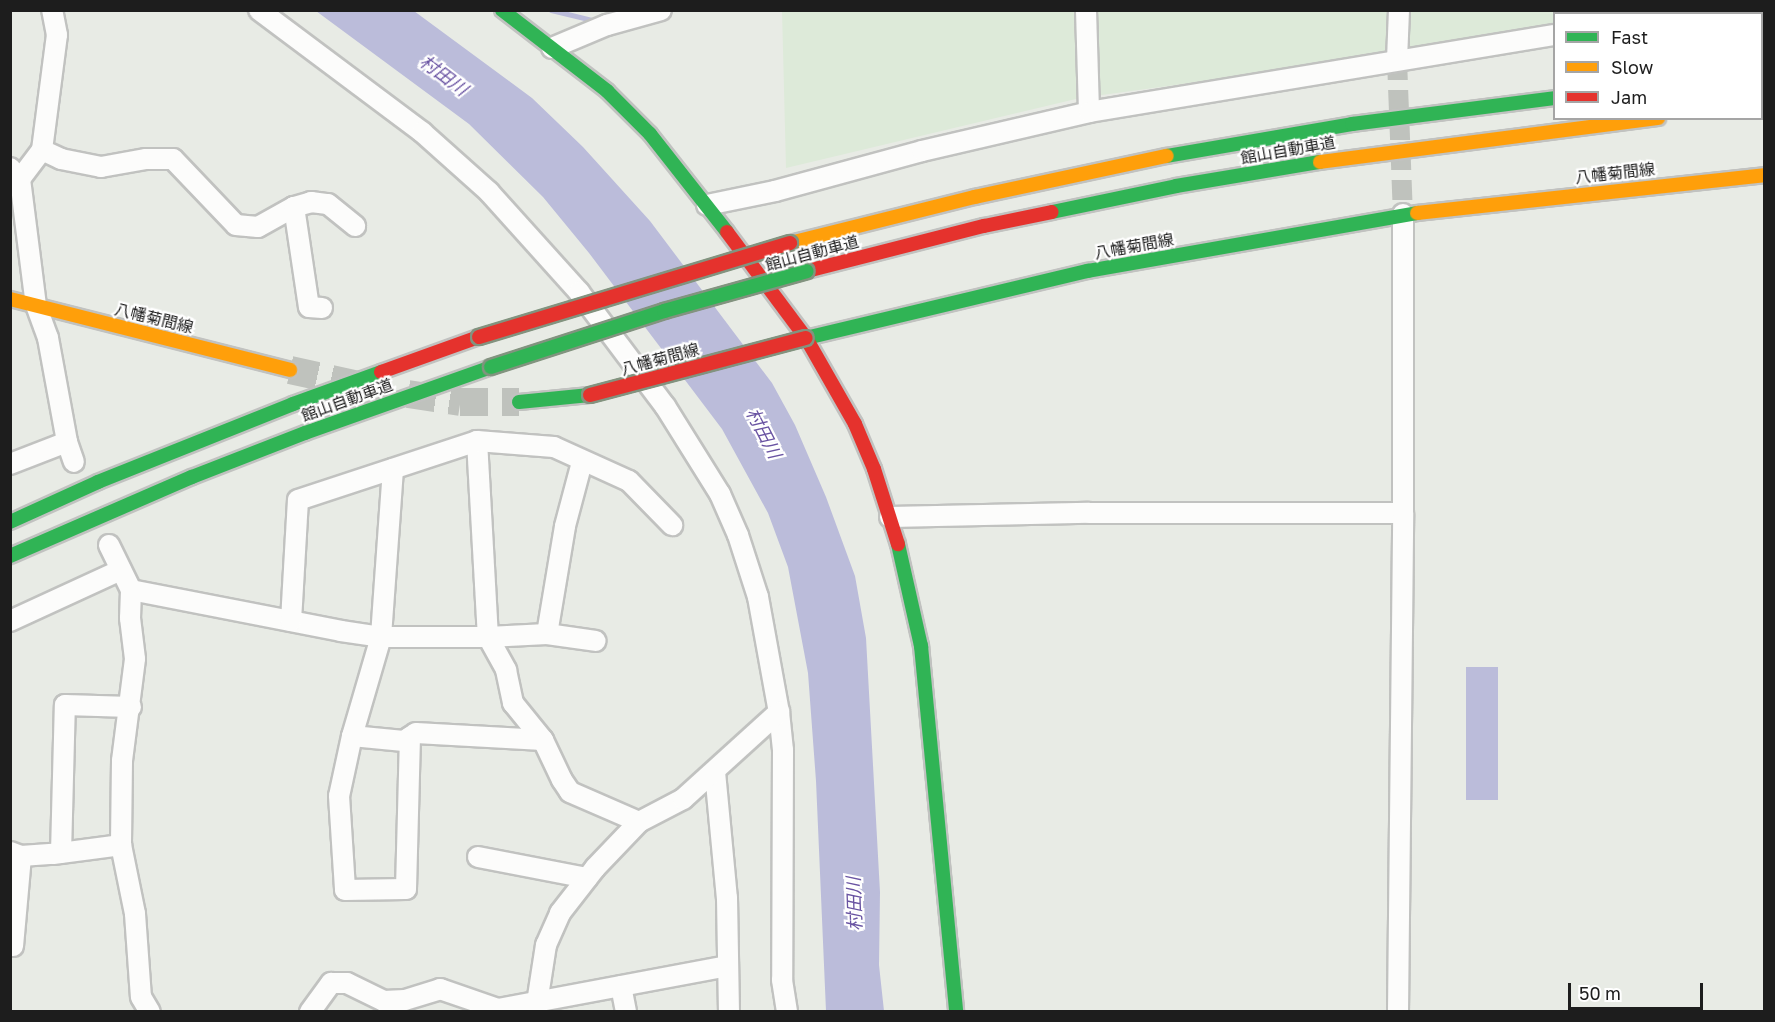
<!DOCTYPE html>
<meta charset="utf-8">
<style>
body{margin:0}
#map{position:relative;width:1775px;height:1022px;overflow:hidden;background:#e8ebe5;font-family:"Golos Text","Noto Sans JP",sans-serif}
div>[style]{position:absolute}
.farmland>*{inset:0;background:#ddead9}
.water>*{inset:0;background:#bbbcda;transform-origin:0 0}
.stream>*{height:5px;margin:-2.5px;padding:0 2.5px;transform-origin:2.5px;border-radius:2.5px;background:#bbbcda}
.street-tunnel>*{height:20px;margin-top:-10px;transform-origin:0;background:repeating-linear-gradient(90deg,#bfc2bd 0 20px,transparent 0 30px)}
.secondary-tunnel>*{height:28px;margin-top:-14px;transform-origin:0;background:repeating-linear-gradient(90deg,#bfc2bd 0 28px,transparent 0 42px)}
.roads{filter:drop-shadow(2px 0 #c1c2c0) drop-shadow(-2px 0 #c1c2c0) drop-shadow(0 2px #c1c2c0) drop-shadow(0 -2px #c1c2c0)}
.street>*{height:20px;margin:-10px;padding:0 10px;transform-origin:10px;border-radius:10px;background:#fcfcfb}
.fast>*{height:14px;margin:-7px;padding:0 7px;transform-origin:7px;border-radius:7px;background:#30b455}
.slow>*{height:14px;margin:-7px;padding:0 7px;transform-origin:7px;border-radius:7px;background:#ff9f0a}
.jam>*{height:14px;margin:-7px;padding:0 7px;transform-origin:7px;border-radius:7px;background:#e5322d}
.bridges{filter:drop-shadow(2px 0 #82937f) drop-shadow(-2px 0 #82937f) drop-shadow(0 2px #82937f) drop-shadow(0 -2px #82937f)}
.fast-bridge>*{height:14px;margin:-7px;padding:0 7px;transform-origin:7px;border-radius:7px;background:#30b455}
.jam-bridge>*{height:14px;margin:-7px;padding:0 7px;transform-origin:7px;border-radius:7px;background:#e5322d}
span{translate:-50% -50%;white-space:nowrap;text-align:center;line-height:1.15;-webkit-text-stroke:4.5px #fff;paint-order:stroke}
.street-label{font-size:16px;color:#1d1d1d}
.water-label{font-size:18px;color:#6953a2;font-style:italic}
.frame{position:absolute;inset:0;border:12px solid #1d1d1d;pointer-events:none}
.legend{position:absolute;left:1553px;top:12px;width:210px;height:108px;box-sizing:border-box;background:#fff;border:2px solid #a5a5a5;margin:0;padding:8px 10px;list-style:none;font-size:18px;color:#1d1d1d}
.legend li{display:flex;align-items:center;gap:12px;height:30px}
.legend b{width:30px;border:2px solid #a5a5a5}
.scale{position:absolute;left:1568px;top:983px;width:135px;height:27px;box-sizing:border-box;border:3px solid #1d1d1d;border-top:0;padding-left:8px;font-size:18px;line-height:21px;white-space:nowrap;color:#1d1d1d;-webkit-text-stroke:4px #fff;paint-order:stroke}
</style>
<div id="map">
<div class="farmland">
<i style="clip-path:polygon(782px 11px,1742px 11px,1697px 14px,1554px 14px,1554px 33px,1080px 98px,786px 168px)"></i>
</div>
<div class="water">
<i style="clip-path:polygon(316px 11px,414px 11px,532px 98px,583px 147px,650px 221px,772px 383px,795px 425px,826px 497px,855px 576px,866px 638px,880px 892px,879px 965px,884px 1011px,826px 1011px,816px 781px,808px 673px,788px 567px,768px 513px,722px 429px,589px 253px,543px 197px,469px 124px)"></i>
<i style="left:1466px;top:667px;width:32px;height:133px"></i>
</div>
<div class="stream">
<i style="left:551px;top:10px;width:46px;rotate:13.7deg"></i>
</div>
<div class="street-tunnel">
<i style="left:1397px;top:60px;width:154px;rotate:87.8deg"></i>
</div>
<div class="secondary-tunnel">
<i style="left:290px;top:370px;width:71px;rotate:12.3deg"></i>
<i style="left:408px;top:394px;width:53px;rotate:8.7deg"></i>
<i style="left:460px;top:402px;width:59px"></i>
</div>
<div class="roads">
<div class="street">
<i style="left:259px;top:10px;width:204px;rotate:36.8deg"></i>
<i style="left:422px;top:132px;width:90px;rotate:41.8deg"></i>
<i style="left:489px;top:192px;width:135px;rotate:48deg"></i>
<i style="left:579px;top:292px;width:143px;rotate:53deg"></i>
<i style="left:665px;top:406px;width:104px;rotate:58deg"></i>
<i style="left:720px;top:494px;width:45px;rotate:66.3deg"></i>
<i style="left:738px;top:535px;width:65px;rotate:72.1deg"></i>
<i style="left:758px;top:597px;width:117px;rotate:79.7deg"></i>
<i style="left:779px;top:712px;width:38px;rotate:84deg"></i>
<i style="left:783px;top:750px;width:230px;rotate:90.2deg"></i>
<i style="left:782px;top:980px;width:32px;rotate:81deg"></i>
<i style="left:1086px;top:10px;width:102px;rotate:88.3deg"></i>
<i style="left:1762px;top:18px;width:2px"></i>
<i style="left:552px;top:48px;width:60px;rotate:-22.7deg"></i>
<i style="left:607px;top:25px;width:56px;rotate:-15.5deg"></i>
<i style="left:1397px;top:60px;width:50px;rotate:-87.7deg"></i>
<i style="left:42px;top:150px;width:21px;rotate:25deg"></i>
<i style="left:61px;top:159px;width:41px;rotate:11.3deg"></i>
<i style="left:101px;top:167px;width:46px;rotate:-10.1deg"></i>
<i style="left:146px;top:159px;width:27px"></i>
<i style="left:173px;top:159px;width:91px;rotate:46.3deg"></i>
<i style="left:236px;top:225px;width:22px;rotate:5deg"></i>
<i style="left:258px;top:227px;width:41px;rotate:-29.1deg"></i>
<i style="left:294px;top:207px;width:101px;rotate:81.5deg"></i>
<i style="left:309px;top:307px;width:13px;rotate:4deg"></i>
<i style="left:10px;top:168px;width:15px;rotate:48deg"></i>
<i style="left:20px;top:179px;width:127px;rotate:82.8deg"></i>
<i style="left:36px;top:305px;width:35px;rotate:70deg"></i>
<i style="left:48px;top:338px;width:106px;rotate:79.6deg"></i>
<i style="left:67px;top:442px;width:21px;rotate:71deg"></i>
<i style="left:20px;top:179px;width:36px;rotate:-53deg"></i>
<i style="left:42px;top:150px;width:116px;rotate:-82.6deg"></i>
<i style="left:57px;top:35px;width:25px;rotate:-101deg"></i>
<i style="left:707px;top:205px;width:69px;rotate:-11.6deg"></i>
<i style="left:775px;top:191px;width:152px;rotate:-15.2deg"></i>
<i style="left:922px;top:151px;width:171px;rotate:-13.1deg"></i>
<i style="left:1089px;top:112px;width:471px;rotate:-9.4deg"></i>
<i style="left:294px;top:207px;width:18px;rotate:-16deg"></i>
<i style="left:311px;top:202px;width:17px;rotate:7deg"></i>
<i style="left:328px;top:204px;width:35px;rotate:39deg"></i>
<i style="left:477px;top:441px;width:196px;rotate:86.8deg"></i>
<i style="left:488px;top:637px;width:59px;rotate:-2.9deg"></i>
<i style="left:547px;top:634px;width:49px;rotate:8.1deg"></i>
<i style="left:10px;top:464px;width:61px;rotate:-21.1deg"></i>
<i style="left:393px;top:469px;width:168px;rotate:94.1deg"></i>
<i style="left:381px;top:637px;width:103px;rotate:106.3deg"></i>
<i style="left:352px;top:736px;width:61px;rotate:102.2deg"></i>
<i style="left:339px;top:796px;width:94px;rotate:86.3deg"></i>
<i style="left:345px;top:890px;width:61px;rotate:-0.9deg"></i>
<i style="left:406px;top:889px;width:152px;rotate:-88.5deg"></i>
<i style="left:890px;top:517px;width:199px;rotate:-1.2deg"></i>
<i style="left:1089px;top:513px;width:314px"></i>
<i style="left:109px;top:545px;width:50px;rotate:63.9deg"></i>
<i style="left:131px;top:590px;width:28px;rotate:92deg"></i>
<i style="left:130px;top:618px;width:41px;rotate:83deg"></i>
<i style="left:135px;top:659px;width:103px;rotate:97.3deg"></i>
<i style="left:122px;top:761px;width:84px;rotate:90.7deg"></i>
<i style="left:121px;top:845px;width:70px;rotate:78.5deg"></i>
<i style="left:135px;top:914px;width:83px;rotate:85.9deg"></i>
<i style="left:141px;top:997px;width:17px;rotate:59deg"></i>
<i style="left:131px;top:590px;width:214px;rotate:11deg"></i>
<i style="left:341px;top:631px;width:40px;rotate:8.5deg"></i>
<i style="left:381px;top:637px;width:107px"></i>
<i style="left:488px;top:637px;width:38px;rotate:61deg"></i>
<i style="left:506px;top:670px;width:34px;rotate:78deg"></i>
<i style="left:513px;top:703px;width:48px;rotate:51deg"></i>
<i style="left:543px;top:740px;width:44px;rotate:64.6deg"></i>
<i style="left:562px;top:780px;width:14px;rotate:56deg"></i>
<i style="left:570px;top:792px;width:75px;rotate:23.5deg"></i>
<i style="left:10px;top:621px;width:122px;rotate:-24.7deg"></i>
<i style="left:291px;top:621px;width:121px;rotate:-86.7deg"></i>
<i style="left:298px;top:500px;width:188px;rotate:-18.2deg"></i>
<i style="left:477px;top:441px;width:77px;rotate:4.5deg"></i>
<i style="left:554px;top:447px;width:82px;rotate:24.4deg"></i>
<i style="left:629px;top:481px;width:62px;rotate:45.7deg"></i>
<i style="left:547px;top:634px;width:109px;rotate:-80.5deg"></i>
<i style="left:565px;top:526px;width:66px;rotate:-75.1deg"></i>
<i style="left:352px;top:736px;width:52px;rotate:5.5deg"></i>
<i style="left:404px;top:741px;width:14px;rotate:-34deg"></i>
<i style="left:416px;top:733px;width:127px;rotate:3.2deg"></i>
<i style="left:715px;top:772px;width:127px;rotate:84.6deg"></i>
<i style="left:727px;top:898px;width:114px;rotate:89deg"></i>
<i style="left:10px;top:852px;width:12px;rotate:20deg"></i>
<i style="left:21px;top:856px;width:32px;rotate:-4deg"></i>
<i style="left:53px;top:854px;width:69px;rotate:-7.5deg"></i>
<i style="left:61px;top:853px;width:148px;rotate:-88.5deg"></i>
<i style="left:65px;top:705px;width:66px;rotate:1.7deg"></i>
<i style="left:478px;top:857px;width:111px;rotate:10.9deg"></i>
<i style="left:13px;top:946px;width:90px;rotate:-84.9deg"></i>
<i style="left:621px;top:986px;width:26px;rotate:79deg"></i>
<i style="left:537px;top:1003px;width:59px;rotate:-81.2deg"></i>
<i style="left:546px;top:945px;width:35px;rotate:-66deg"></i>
<i style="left:560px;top:913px;width:57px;rotate:-52.1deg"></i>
<i style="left:595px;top:868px;width:64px;rotate:-46.3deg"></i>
<i style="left:639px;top:822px;width:50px;rotate:-27.6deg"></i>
<i style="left:683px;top:799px;width:130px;rotate:-42.2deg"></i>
<i style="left:310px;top:1012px;width:36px;rotate:-54deg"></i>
<i style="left:331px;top:983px;width:16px"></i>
<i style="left:347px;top:983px;width:41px;rotate:25.9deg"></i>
<i style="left:384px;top:1001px;width:21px;rotate:-3deg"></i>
<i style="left:405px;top:1000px;width:37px;rotate:-17deg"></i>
<i style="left:440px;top:989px;width:61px;rotate:19deg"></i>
<i style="left:498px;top:1009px;width:233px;rotate:-10.6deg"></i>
<i style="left:1398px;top:1012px;width:499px;rotate:-89.4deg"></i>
<i style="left:1403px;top:513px;width:299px;rotate:-90deg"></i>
</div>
<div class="fast">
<i style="left:502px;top:10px;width:133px;rotate:37.6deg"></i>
<i style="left:607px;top:91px;width:61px;rotate:45deg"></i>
<i style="left:650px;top:134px;width:125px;rotate:51.8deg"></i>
<i style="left:1762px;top:79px;width:2px"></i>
<i style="left:1167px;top:156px;width:188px;rotate:-9.8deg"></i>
<i style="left:1352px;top:124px;width:204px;rotate:-7.3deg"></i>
<i style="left:1052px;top:212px;width:127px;rotate:-11.8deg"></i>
<i style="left:1176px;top:186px;width:146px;rotate:-9.5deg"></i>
<i style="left:806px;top:338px;width:290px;rotate:-13.4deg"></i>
<i style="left:1088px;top:271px;width:334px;rotate:-10deg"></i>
<i style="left:519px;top:402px;width:71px;rotate:-5.6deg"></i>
<i style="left:10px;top:522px;width:97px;rotate:-24.4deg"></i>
<i style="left:98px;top:482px;width:210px;rotate:-21.8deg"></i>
<i style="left:293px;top:404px;width:94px;rotate:-20deg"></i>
<i style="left:898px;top:544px;width:105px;rotate:77.3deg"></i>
<i style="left:921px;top:646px;width:368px;rotate:84.5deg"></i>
<i style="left:10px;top:556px;width:198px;rotate:-23.5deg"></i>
<i style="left:192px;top:477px;width:121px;rotate:-21.3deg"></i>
<i style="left:305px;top:433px;width:197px;rotate:-19.5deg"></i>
</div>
<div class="slow">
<i style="left:1762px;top:110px;width:2px"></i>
<i style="left:1320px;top:162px;width:341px;rotate:-7.4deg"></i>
<i style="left:1417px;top:213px;width:349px;rotate:-6.2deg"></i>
<i style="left:790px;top:243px;width:191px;rotate:-14deg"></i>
<i style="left:975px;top:197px;width:196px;rotate:-12.1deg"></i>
<i style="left:10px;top:299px;width:289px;rotate:14.2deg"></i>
</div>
<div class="jam">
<i style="left:727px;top:232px;width:132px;rotate:53.3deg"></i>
<i style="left:806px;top:338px;width:99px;rotate:60.3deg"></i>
<i style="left:855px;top:424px;width:49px;rotate:67.1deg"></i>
<i style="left:874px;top:469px;width:79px;rotate:72.3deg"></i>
<i style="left:807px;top:271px;width:183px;rotate:-14.3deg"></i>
<i style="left:984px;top:226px;width:69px;rotate:-11.6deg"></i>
<i style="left:381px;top:372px;width:104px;rotate:-19.7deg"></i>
</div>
</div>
<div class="bridges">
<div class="fast-bridge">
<i style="left:491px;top:367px;width:182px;rotate:-17.9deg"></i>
<i style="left:664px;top:311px;width:148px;rotate:-15.6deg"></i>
</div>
<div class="jam-bridge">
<i style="left:479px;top:337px;width:325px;rotate:-16.8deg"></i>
<i style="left:590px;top:395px;width:223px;rotate:-14.8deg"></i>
</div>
</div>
<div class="street-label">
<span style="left:1288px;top:150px;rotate:-10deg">館山自動車道</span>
<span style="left:1615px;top:173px;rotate:-6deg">八幡菊間線</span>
<span style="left:1134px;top:246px;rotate:-10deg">八幡菊間線</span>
<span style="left:812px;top:253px;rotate:-15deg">館山自動車道</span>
<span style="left:154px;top:318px;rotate:14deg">八幡菊間線</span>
<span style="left:660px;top:359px;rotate:-15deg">八幡菊間線</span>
<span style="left:347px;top:400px;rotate:-20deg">館山自動車道</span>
</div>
<div class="water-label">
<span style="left:444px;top:75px;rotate:37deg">村田川</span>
<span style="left:764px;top:433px;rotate:63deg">村田川</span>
<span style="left:854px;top:904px;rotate:-92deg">村田川</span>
</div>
<div class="frame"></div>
<ul class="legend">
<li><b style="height:8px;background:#30b455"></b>Fast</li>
<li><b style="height:8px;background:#ff9f0a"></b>Slow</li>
<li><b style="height:8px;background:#e5322d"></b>Jam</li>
</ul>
<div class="scale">50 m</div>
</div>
